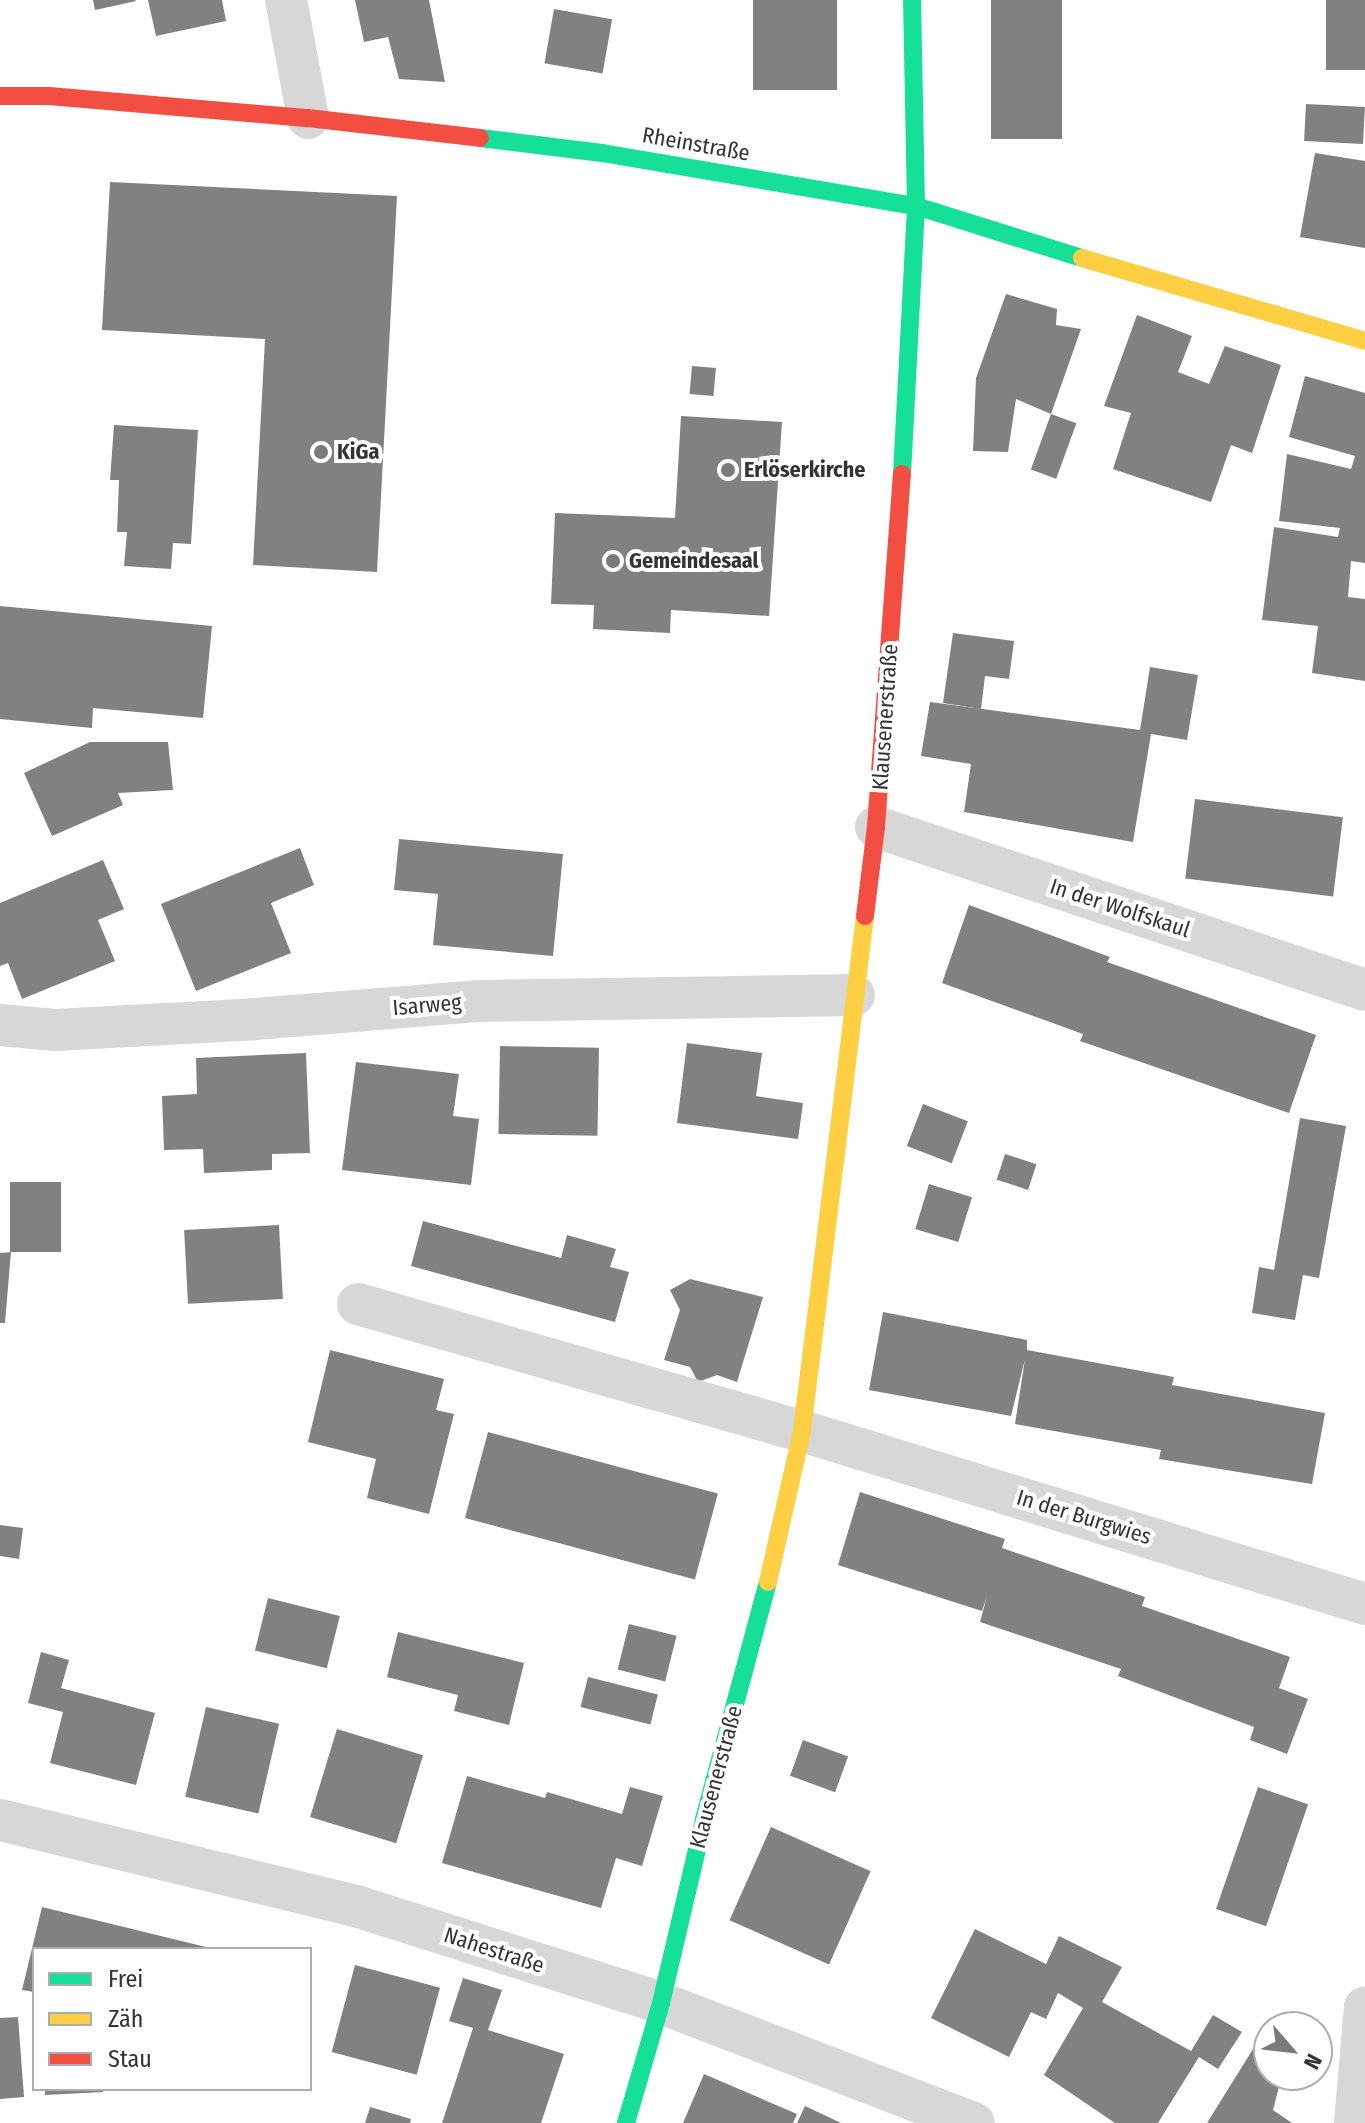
<!DOCTYPE html>
<meta charset="utf-8">
<style>
body{margin:0}
#map{position:relative;width:1365px;height:2123px;overflow:hidden;background:#fff;font-family:"Fira Sans Condensed",sans-serif}
div>[style]{position:absolute}
.building>*{inset:0;background:#818181;transform-origin:0 0}
.street>*{height:42px;margin:-21px;padding:0 21px;transform-origin:21px;border-radius:21px;background:#d7d7d7}
.fast>*{height:18px;margin:-9px;padding:0 9px;transform-origin:9px;border-radius:9px;background:#16e098}
.slow>*{height:18px;margin:-9px;padding:0 9px;transform-origin:9px;border-radius:9px;background:#ffcf43}
.jam>*{height:18px;margin:-9px;padding:0 9px;transform-origin:9px;border-radius:9px;background:#f24e42}
.dots>*{width:22px;height:22px;translate:-50% -50%;box-sizing:border-box;border:4px solid #fff;border-radius:50%}
span{translate:-50% -50%;white-space:nowrap;text-align:center;line-height:1.15;-webkit-text-stroke:8px #fff;paint-order:stroke}
.street-label{font-size:22px;color:#333}
.poi-label{font-size:22px;color:#333;font-weight:700}
.left{translate:0 -50%;text-align:left}
.legend{position:absolute;left:32px;top:1947px;width:280px;height:144px;box-sizing:border-box;background:#fff;border:2px solid #adadad;margin:0;padding:10px 14px;list-style:none;font-size:24px;color:#333}
.legend li{display:flex;align-items:center;gap:16px;height:40px}
.legend b{width:40px;border:2px solid #adadad}
.north{position:absolute;left:1253px;top:2011px;width:80px;height:80px;box-sizing:border-box;background:#fff;border:2px solid #adadad;border-radius:50%;rotate:118deg;font-size:22px;font-weight:700;line-height:32px;text-align:center;color:#333}
.north::after{content:'';display:block;margin:auto;width:28px;height:36px;background:#7a7a7a;clip-path:polygon(50% 0,100% 100%,50% 72%,0 100%)}
</style>
<div id="map">
<div class="building">
<i style="clip-path:polygon(93px 0,135px 0,136px 1px,95px 10px)"></i>
<i style="clip-path:polygon(148px 0,222px 0,226px 21px,156px 36px)"></i>
<i style="clip-path:polygon(355px 0,429px 0,445px 82px,399px 79px,388px 37px,364px 42px)"></i>
<i style="left:753px;top:0;width:84px;height:90px"></i>
<i style="left:991px;top:0;width:71px;height:139px"></i>
<i style="left:1326px;top:0;width:39px;height:70px"></i>
<i style="left:554px;top:9px;width:59px;height:55px;rotate:10deg"></i>
<i style="left:1306px;top:104px;width:59px;height:37px;rotate:3deg"></i>
<i style="clip-path:polygon(1315px 153px,1365px 161px,1365px 248px,1300px 237px)"></i>
<i style="clip-path:polygon(110px 182px,397px 196px,377px 572px,253px 565px,265px 339px,102px 330px)"></i>
<i style="clip-path:polygon(1006px 294px,1057px 309px,1056px 325px,1081px 329px,1051px 414px,1016px 399px,1008px 452px,973px 451px,976px 378px)"></i>
<i style="clip-path:polygon(1137px 315px,1192px 336px,1178px 372px,1209px 384px,1225px 346px,1281px 365px,1252px 453px,1231px 445px,1211px 502px,1113px 469px,1131px 413px,1104px 406px)"></i>
<i style="left:692px;top:366px;width:24px;height:28px;rotate:5deg"></i>
<i style="clip-path:polygon(1305px 376px,1365px 393px,1365px 563px,1351px 561px,1348px 597px,1365px 599px,1365px 681px,1312px 673px,1318px 626px,1262px 620px,1274px 527px,1338px 537px,1340px 528px,1279px 521px,1287px 454px,1351px 469px,1355px 456px,1289px 437px)"></i>
<i style="left:1051px;top:414px;width:27px;height:59px;rotate:20deg"></i>
<i style="clip-path:polygon(681px 416px,782px 422px,769px 616px,671px 610px,670px 633px,593px 629px,594px 605px,551px 604px,555px 513px,675px 518px)"></i>
<i style="clip-path:polygon(114px 425px,198px 430px,191px 544px,173px 543px,171px 569px,124px 566px,127px 532px,117px 532px,119px 480px,110px 480px)"></i>
<i style="clip-path:polygon(0 606px,212px 626px,203px 718px,93px 708px,92px 728px,0 719px)"></i>
<i style="clip-path:polygon(953px 633px,1014px 641px,1009px 679px,985px 676px,981px 709px,943px 703px)"></i>
<i style="clip-path:polygon(1150px 667px,1198px 675px,1187px 740px,1151px 734px,1133px 842px,964px 812px,971px 764px,921px 756px,930px 702px,1140px 730px)"></i>
<i style="clip-path:polygon(90px 742px,168px 742px,173px 790px,118px 793px,123px 805px,52px 836px,24px 773px)"></i>
<i style="left:1195px;top:799px;width:149px;height:80px;rotate:7deg"></i>
<i style="clip-path:polygon(399px 839px,563px 854px,553px 956px,433px 945px,438px 894px,394px 890px)"></i>
<i style="clip-path:polygon(300px 848px,314px 885px,271px 903px,291px 953px,196px 991px,161px 904px)"></i>
<i style="clip-path:polygon(103px 860px,124px 909px,98px 920px,115px 961px,22px 999px,8px 963px,0 966px,0 903px)"></i>
<i style="clip-path:polygon(969px 905px,1110px 957px,1107px 962px,1316px 1035px,1289px 1113px,1080px 1041px,1083px 1034px,942px 983px)"></i>
<i style="clip-path:polygon(687px 1043px,762px 1053px,756px 1096px,803px 1103px,798px 1139px,677px 1123px)"></i>
<i style="left:500px;top:1046px;width:99px;height:88px;rotate:1deg"></i>
<i style="clip-path:polygon(306px 1053px,310px 1153px,272px 1154px,272px 1170px,204px 1173px,203px 1149px,164px 1150px,162px 1096px,197px 1094px,196px 1058px)"></i>
<i style="clip-path:polygon(356px 1062px,459px 1074px,453px 1116px,479px 1119px,471px 1185px,342px 1170px)"></i>
<i style="left:923px;top:1104px;width:48px;height:45px;rotate:21deg"></i>
<i style="clip-path:polygon(1300px 1118px,1346px 1126px,1319px 1278px,1303px 1275px,1295px 1320px,1252px 1313px,1259px 1267px,1274px 1270px)"></i>
<i style="left:1005px;top:1154px;width:33px;height:27px;rotate:18deg"></i>
<i style="left:10px;top:1182px;width:51px;height:70px"></i>
<i style="left:929px;top:1184px;width:45px;height:47px;rotate:17deg"></i>
<i style="clip-path:polygon(423px 1221px,561px 1258px,567px 1235px,616px 1249px,610px 1267px,629px 1272px,615px 1322px,411px 1266px)"></i>
<i style="left:279px;top:1225px;width:74px;height:95px;rotate:87deg"></i>
<i style="clip-path:polygon(11px 1252px,5px 1323px,0 1323px,0 1253px)"></i>
<i style="clip-path:polygon(690px 1279px,763px 1297px,737px 1382px,717px 1375px,698px 1382px,690px 1367px,664px 1360px,680px 1310px,670px 1290px)"></i>
<i style="clip-path:polygon(883px 1312px,1027px 1340px,1027px 1350px,1174px 1377px,1172px 1385px,1325px 1413px,1312px 1484px,1159px 1459px,1161px 1450px,1015px 1424px,1025px 1359px,1011px 1416px,869px 1390px)"></i>
<i style="clip-path:polygon(330px 1350px,444px 1379px,436px 1410px,454px 1414px,429px 1514px,367px 1498px,376px 1459px,308px 1442px)"></i>
<i style="left:488px;top:1432px;width:238px;height:89px;rotate:15deg"></i>
<i style="clip-path:polygon(860px 1492px,1005px 1539px,1002px 1548px,1145px 1597px,1142px 1606px,1290px 1657px,1279px 1688px,1308px 1699px,1287px 1754px,1250px 1740px,1254px 1727px,1118px 1676px,1121px 1669px,980px 1622px,987px 1596px,982px 1611px,838px 1565px)"></i>
<i style="clip-path:polygon(0 1525px,23px 1528px,19px 1559px,0 1556px)"></i>
<i style="left:268px;top:1598px;width:74px;height:54px;rotate:14deg"></i>
<i style="left:629px;top:1624px;width:49px;height:47px;rotate:14deg"></i>
<i style="clip-path:polygon(398px 1632px,524px 1663px,509px 1725px,454px 1711px,458px 1695px,387px 1677px)"></i>
<i style="clip-path:polygon(41px 1652px,69px 1660px,61px 1688px,155px 1713px,136px 1785px,50px 1763px,63px 1712px,28px 1703px)"></i>
<i style="left:588px;top:1677px;width:72px;height:31px;rotate:14deg"></i>
<i style="left:206px;top:1707px;width:75px;height:92px;rotate:13deg"></i>
<i style="left:337px;top:1729px;width:90px;height:92px;rotate:17deg"></i>
<i style="left:803px;top:1740px;width:48px;height:38px;rotate:20deg"></i>
<i style="clip-path:polygon(467px 1776px,545px 1798px,547px 1792px,622px 1814px,630px 1787px,663px 1796px,642px 1866px,616px 1858px,601px 1908px,442px 1863px)"></i>
<i style="left:1258px;top:1787px;width:53px;height:129px;rotate:19deg"></i>
<i style="left:771px;top:1827px;width:109px;height:102px;rotate:24deg"></i>
<i style="clip-path:polygon(42px 1907px,210px 1948px,210px 1949px,34px 1949px,34px 1992px,22px 1990px)"></i>
<i style="clip-path:polygon(975px 1929px,1046px 1964px,1059px 1936px,1122px 1967px,1102px 2002px,1191px 2051px,1213px 2015px,1242px 2032px,1218px 2069px,1199px 2057px,1158px 2123px,1115px 2123px,1044px 2075px,1083px 2008px,1058px 1993px,1046px 2019px,1031px 2012px,1009px 2057px,931px 2018px)"></i>
<i style="left:355px;top:1965px;width:88px;height:90px;rotate:15deg"></i>
<i style="clip-path:polygon(463px 1978px,502px 1990px,488px 2030px,564px 2054px,541px 2123px,442px 2123px,473px 2028px,449px 2021px)"></i>
<i style="clip-path:polygon(18px 2017px,24px 2097px,0 2099px,0 2018px)"></i>
<i style="clip-path:polygon(1258px 2041px,1269px 2044px,1269px 2075px,1282px 2075px,1273px 2110px,1292px 2123px,1207px 2123px)"></i>
<i style="clip-path:polygon(704px 2074px,797px 2114px,793px 2123px,683px 2123px)"></i>
<i style="clip-path:polygon(45px 2089px,104px 2089px,103px 2092px,45px 2095px)"></i>
<i style="clip-path:polygon(805px 2106px,841px 2123px,797px 2123px)"></i>
<i style="clip-path:polygon(370px 2107px,411px 2119px,410px 2123px,365px 2123px)"></i>
</div>
<div class="street">
<i style="left:286px;top:0;width:120px;rotate:79.4deg"></i>
<i style="left:876px;top:827px;width:515px;rotate:18.43deg"></i>
<i style="left:0;top:1025px;width:55px;rotate:5.2deg"></i>
<i style="left:55px;top:1030px;width:200px;rotate:-3.1deg"></i>
<i style="left:255px;top:1019px;width:223px;rotate:-4.6deg"></i>
<i style="left:477px;top:1001px;width:377px;rotate:-0.9deg"></i>
<i style="left:358px;top:1304px;width:462px;rotate:16deg"></i>
<i style="left:802px;top:1431px;width:589px;rotate:17.08deg"></i>
<i style="left:0;top:1820px;width:369px;rotate:13.6deg"></i>
<i style="left:359px;top:1907px;width:317px;rotate:17.6deg"></i>
<i style="left:661px;top:2003px;width:335px;rotate:21deg"></i>
<i style="left:1355px;top:2123px;width:116px;rotate:-85.1deg"></i>
</div>
<div class="fast">
<i style="left:480px;top:138px;width:123px;rotate:7deg"></i>
<i style="left:602px;top:153px;width:318px;rotate:9.6deg"></i>
<i style="left:916px;top:206px;width:174px;rotate:17.4deg"></i>
<i style="left:902px;top:474px;width:268px;rotate:-87deg"></i>
<i style="left:916px;top:206px;width:206px;rotate:-91.1deg"></i>
<i style="left:626px;top:2123px;width:125px;rotate:-73.7deg"></i>
<i style="left:661px;top:2003px;width:189px;rotate:-76.8deg"></i>
<i style="left:704px;top:1819px;width:245px;rotate:-74.9deg"></i>
</div>
<div class="slow">
<i style="left:1082px;top:258px;width:295px;rotate:16.3deg"></i>
<i style="left:768px;top:1582px;width:155px;rotate:-77.3deg"></i>
<i style="left:802px;top:1431px;width:519px;rotate:-83.03deg"></i>
</div>
<div class="jam">
<i style="left:0;top:96px;width:49px"></i>
<i style="left:49px;top:96px;width:260px;rotate:4.9deg"></i>
<i style="left:308px;top:118px;width:173px;rotate:6.6deg"></i>
<i style="left:865px;top:916px;width:90px;rotate:-83deg"></i>
<i style="left:876px;top:827px;width:354px;rotate:-85.8deg"></i>
</div>
<div class="dots">
<i style="left:321px;top:452px;background:#7a7a7a"></i>
<i style="left:728px;top:470px;background:#7a7a7a"></i>
<i style="left:613px;top:561px;background:#7a7a7a"></i>
</div>
<div class="street-label">
<span style="left:696px;top:144px;rotate:10deg">Rheinstraße</span>
<span style="left:885px;top:717px;rotate:-86deg">Klausenerstraße</span>
<span style="left:1120px;top:908px;rotate:18deg">In der Wolfskaul</span>
<span style="left:427px;top:1005px;rotate:-5deg">Isarweg</span>
<span style="left:1084px;top:1517px;rotate:17deg">In der Burgwies</span>
<span style="left:716px;top:1777px;rotate:-75deg">Klausenerstraße</span>
<span style="left:494px;top:1950px;rotate:18deg">Nahestraße</span>
</div>
<div class="poi-label">
<span class="left" style="left:337px;top:452px">KiGa</span>
<span class="left" style="left:744px;top:470px">Erlöserkirche</span>
<span class="left" style="left:629px;top:561px">Gemeindesaal</span>
</div>
<ul class="legend">
<li><b style="height:10px;background:#16e098"></b>Frei</li>
<li><b style="height:10px;background:#ffcf43"></b>Zäh</li>
<li><b style="height:10px;background:#f24e42"></b>Stau</li>
</ul>
<div class="north">N</div>
</div>
